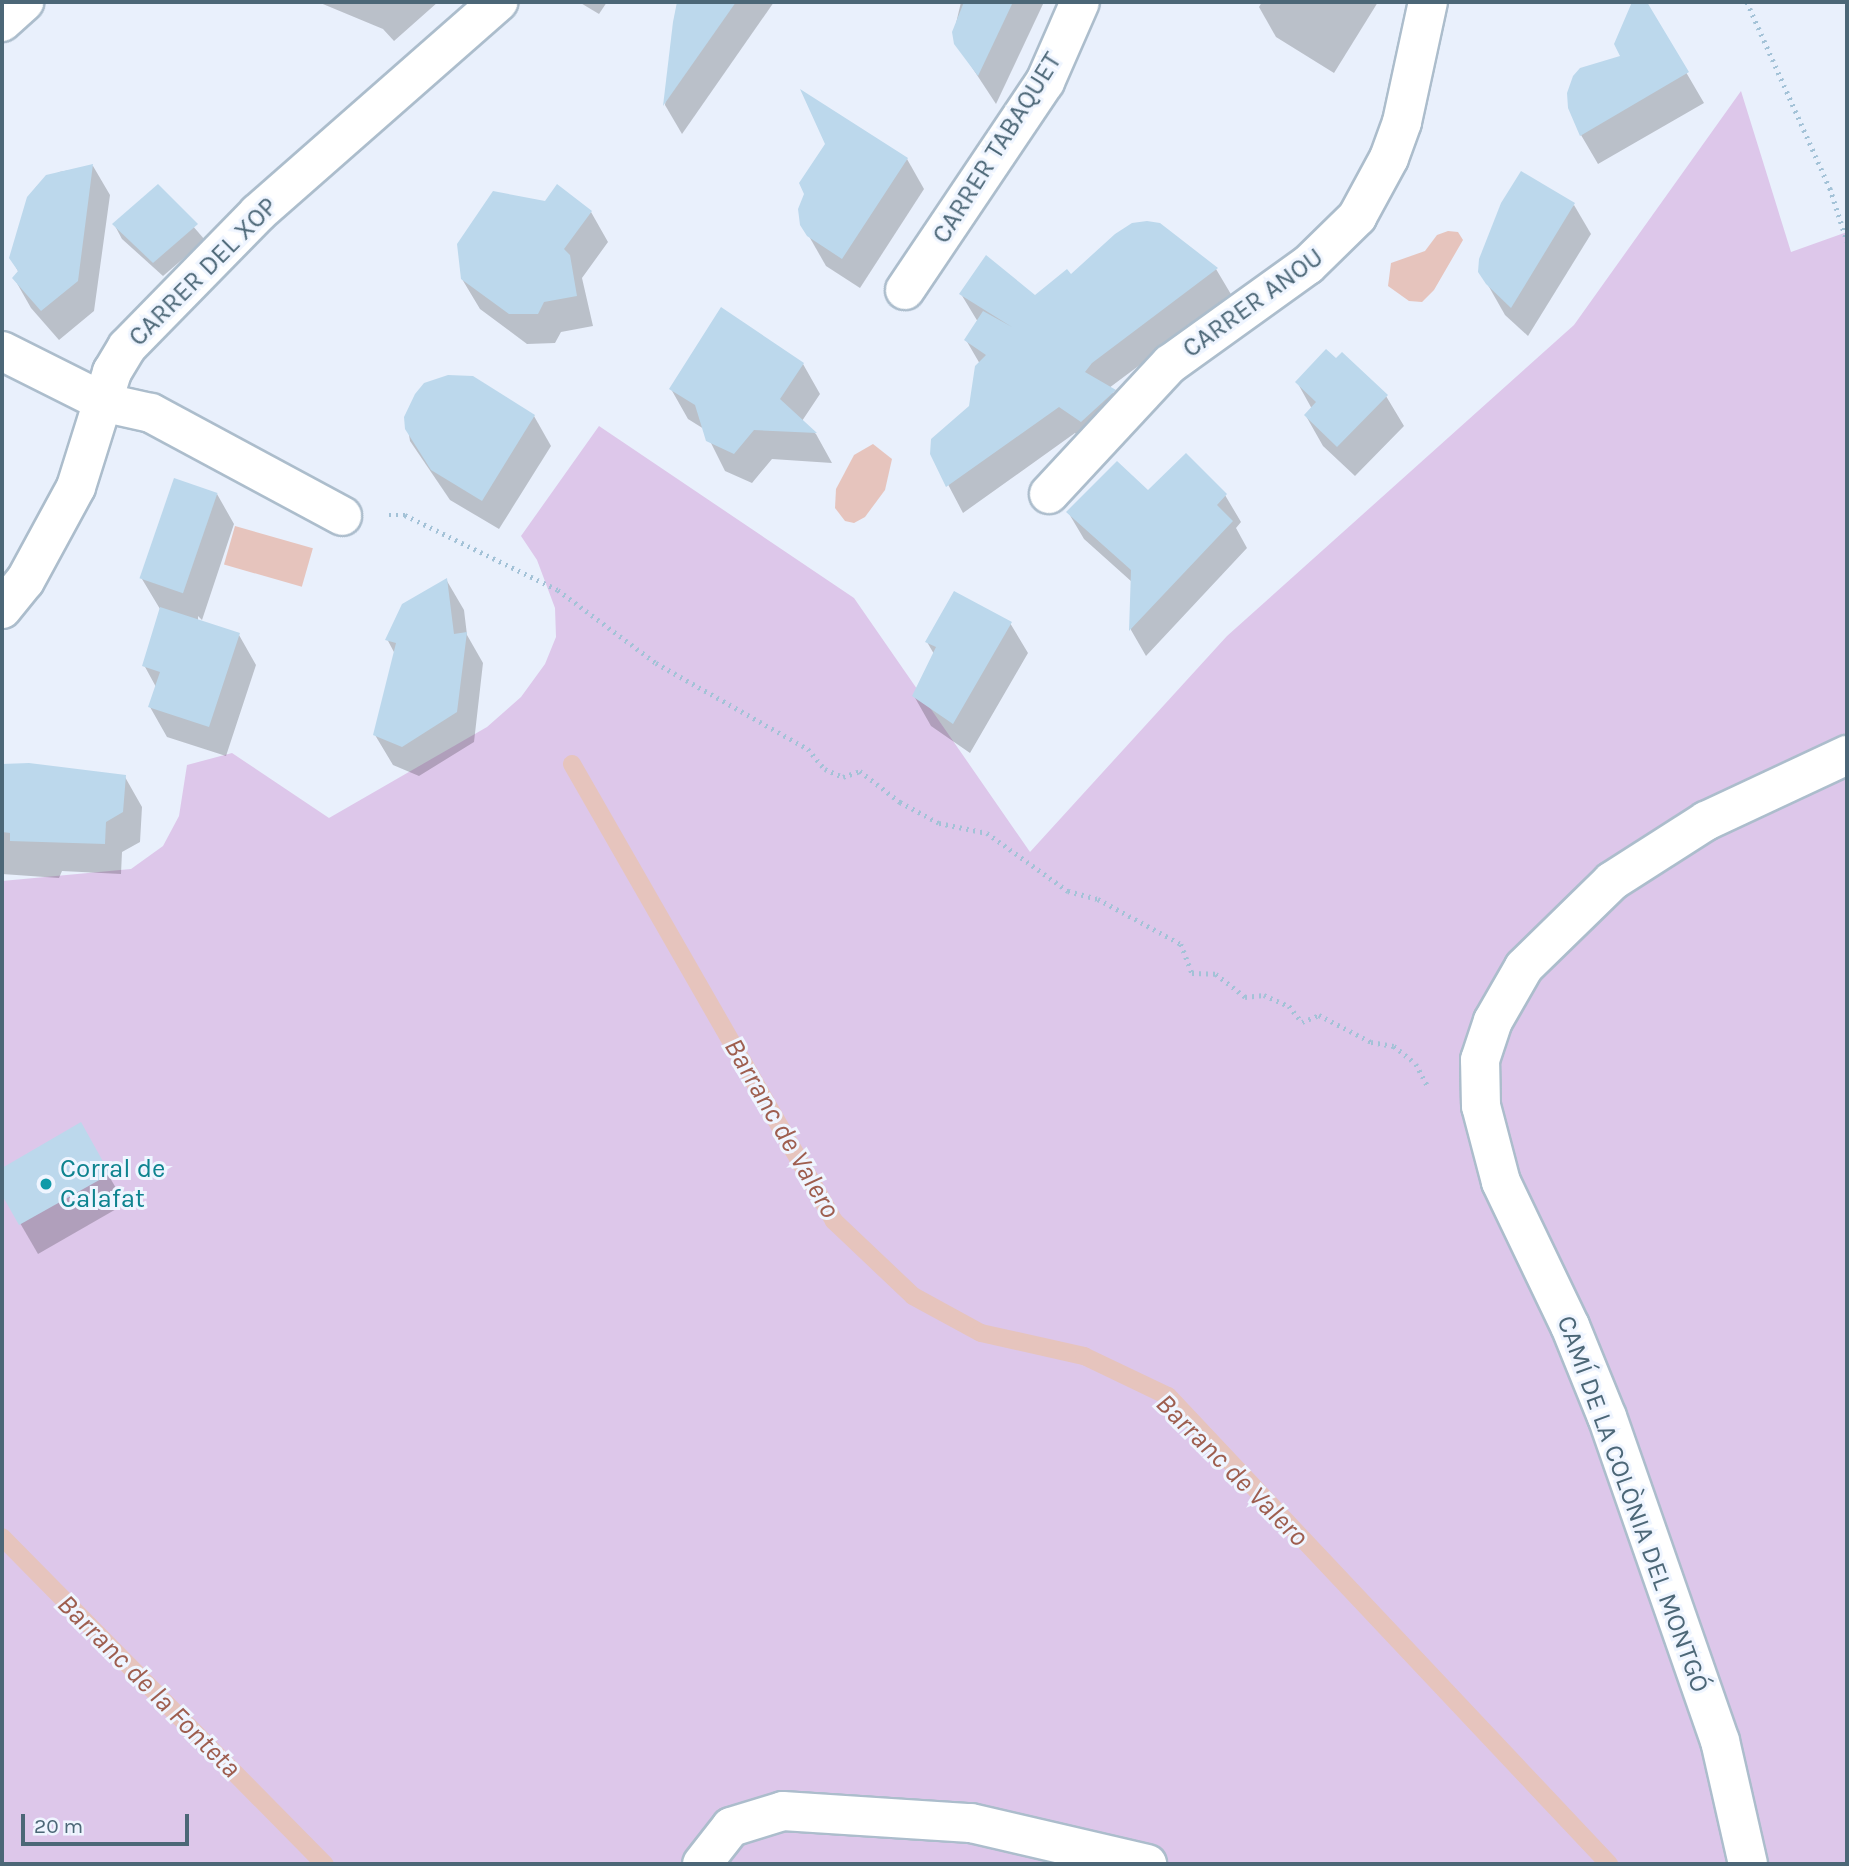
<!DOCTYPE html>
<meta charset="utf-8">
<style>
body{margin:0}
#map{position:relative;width:1849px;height:1866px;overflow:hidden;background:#e9f0fc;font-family:Karla,sans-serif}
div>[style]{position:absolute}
.green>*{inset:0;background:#ddc7ea}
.water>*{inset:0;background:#e6c4bd;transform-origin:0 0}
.shadow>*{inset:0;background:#0003}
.stream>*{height:18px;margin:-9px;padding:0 9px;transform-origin:9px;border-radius:9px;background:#e6c4bd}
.building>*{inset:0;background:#bcd8ec;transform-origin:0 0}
.path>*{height:4.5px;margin-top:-2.25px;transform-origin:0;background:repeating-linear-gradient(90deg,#a3c2d7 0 2px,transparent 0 7px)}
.roads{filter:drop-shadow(2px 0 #acbdcc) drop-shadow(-2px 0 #acbdcc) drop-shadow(0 2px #acbdcc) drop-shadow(0 -2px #acbdcc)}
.minor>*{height:38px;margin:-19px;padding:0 19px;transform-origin:19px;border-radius:19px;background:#fff}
.dots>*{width:19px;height:19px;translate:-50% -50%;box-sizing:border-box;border:4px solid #eff5ff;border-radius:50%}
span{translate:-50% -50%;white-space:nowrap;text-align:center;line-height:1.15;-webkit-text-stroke:6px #eff5ff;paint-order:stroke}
.street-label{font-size:26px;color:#4c6777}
.culture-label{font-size:26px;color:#0d838f}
.left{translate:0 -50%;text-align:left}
.water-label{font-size:28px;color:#9e5e4f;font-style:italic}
.frame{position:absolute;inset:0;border:4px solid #4c6777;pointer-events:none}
.scale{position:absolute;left:21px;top:1814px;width:168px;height:32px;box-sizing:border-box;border:4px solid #4c6777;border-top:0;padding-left:9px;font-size:21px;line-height:24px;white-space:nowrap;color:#4c6777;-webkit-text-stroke:5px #eff5ff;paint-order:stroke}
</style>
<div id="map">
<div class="green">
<i style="clip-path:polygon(1741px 91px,1791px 252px,1847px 232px,1847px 1864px,2px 1864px,2px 881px,131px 869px,163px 846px,179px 816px,187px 765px,232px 753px,329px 818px,487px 727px,521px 697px,545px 664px,556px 637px,555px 608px,537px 560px,521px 536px,599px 426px,854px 598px,1030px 852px,1227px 636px,1574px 325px)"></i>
</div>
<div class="water">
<i style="clip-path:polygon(1448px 231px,1458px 232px,1463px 240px,1434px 290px,1422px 302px,1409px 301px,1388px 286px,1391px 263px,1425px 251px,1437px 235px)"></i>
<i style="clip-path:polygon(873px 444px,892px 459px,885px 490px,865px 517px,854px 523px,845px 521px,835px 508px,836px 489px,854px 455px)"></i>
<i style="left:235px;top:526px;width:81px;height:40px;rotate:16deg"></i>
</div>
<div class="shadow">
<i style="clip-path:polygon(318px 2px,438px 2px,394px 41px,383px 29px)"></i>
<i style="clip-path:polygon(579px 2px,607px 2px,599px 14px)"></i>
<i style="clip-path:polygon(678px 2px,774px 2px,682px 134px,665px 105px)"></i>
<i style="clip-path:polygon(961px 2px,1044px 2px,996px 104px,956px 43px,954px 32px)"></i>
<i style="clip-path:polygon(1262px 2px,1378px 2px,1334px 73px,1276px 37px,1259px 7px)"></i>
<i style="clip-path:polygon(1634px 2px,1645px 2px,1704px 103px,1598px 164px,1581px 135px,1623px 57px,1615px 44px)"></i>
<i style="clip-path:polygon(907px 159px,924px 189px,860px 288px,826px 266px,802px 224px)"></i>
<i style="clip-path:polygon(93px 166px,110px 195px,94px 311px,59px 340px,31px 308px,14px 278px,19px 273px,11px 258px,36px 187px,59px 172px)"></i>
<i style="clip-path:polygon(158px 186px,205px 240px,163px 276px,122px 239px,114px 224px)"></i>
<i style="clip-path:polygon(1574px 205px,1591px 234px,1528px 336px,1505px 315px,1480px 271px)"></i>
<i style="clip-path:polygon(591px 212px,608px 242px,582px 278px,593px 326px,561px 332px,555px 343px,527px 344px,480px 309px,462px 279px)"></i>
<i style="clip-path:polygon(1216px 269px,1232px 296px,1109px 388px,1130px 418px,1097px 448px,1075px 433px,963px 513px,932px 454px,971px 406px,980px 364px,966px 340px,978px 322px,961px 294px,1035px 297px,1071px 277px)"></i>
<i style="clip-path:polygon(803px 364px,820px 394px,802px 421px,816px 434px,832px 463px,772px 459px,752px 483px,725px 471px,704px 429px,688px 419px,671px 389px)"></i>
<i style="clip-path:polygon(1297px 382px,1386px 396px,1404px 426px,1355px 476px,1323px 446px,1306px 416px,1312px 409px)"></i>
<i style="clip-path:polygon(534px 416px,551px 446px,499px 529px,450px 500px,410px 441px,406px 417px)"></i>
<i style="clip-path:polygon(1148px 493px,1225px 495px,1241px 522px,1236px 528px,1247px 548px,1146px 656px,1131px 630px,1132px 582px,1084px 539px,1068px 512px)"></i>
<i style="clip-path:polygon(217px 494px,234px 524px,202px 620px,198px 616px,198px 622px,239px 635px,256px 665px,226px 756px,167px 737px,150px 707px,156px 687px,144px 665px,160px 609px,142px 579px)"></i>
<i style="clip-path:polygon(447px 581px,464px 610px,467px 635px,483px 663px,474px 742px,419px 776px,393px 765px,375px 735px,395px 654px,387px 639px)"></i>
<i style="clip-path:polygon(1010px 623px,1028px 653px,970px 753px,931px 726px,914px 696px,934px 654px,927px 642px)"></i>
<i style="clip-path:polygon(11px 766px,125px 777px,142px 807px,140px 842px,122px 852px,121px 874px,62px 871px,59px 878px,2px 874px,2px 772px)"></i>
<i style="clip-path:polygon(80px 1125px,125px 1204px,38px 1254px,2px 1192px,2px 1170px)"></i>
</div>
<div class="stream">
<i style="left:572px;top:764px;width:527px;rotate:60.17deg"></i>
<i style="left:834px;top:1221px;width:109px;rotate:43.5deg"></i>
<i style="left:913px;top:1296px;width:77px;rotate:28.6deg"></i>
<i style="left:981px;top:1333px;width:106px;rotate:12.6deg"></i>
<i style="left:1084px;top:1356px;width:93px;rotate:25.5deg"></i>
<i style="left:1168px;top:1396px;width:643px;rotate:46.7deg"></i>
<i style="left:2px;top:1537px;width:460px;rotate:45.4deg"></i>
</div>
<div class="building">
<i style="clip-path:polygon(677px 2px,736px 2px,663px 106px,673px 22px)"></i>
<i style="clip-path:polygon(964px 2px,1013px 2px,978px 76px,954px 44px,952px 32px)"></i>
<i style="clip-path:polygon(1632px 2px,1647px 2px,1689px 72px,1580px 136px,1568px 108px,1567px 93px,1573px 76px,1580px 68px,1620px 56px,1614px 44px)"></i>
<i style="clip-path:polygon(800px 89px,908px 158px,842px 259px,807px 236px,800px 225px,798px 209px,804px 194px,799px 183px,825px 144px)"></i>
<i style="clip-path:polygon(93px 164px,78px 281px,41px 311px,12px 278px,18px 271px,9px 258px,27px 197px,46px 175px)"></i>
<i style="clip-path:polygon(1521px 171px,1575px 203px,1511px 308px,1486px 284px,1478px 272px,1479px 259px,1501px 203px)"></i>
<i style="clip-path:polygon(158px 184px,198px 224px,153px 263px,112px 224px)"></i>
<i style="clip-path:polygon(557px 184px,592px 211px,564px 249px,570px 255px,577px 296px,544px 302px,538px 314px,509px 314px,461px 279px,457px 244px,493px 191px,545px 201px)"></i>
<i style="clip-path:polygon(1147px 221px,1160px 223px,1218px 268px,1092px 363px,1085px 372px,1116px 390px,1081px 422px,1059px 407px,946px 487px,930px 454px,931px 439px,969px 406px,975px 366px,986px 355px,964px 340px,983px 311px,1012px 327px,959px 294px,986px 255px,1035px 295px,1067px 269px,1071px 274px,1115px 234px,1132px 223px)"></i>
<i style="clip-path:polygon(721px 307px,804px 363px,780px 399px,817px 433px,754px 430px,734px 454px,706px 441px,695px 405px,669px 389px)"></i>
<i style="clip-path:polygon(1326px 349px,1336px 358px,1342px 352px,1388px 395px,1337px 447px,1304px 415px,1316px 402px,1295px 382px)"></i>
<i style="clip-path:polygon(448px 375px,473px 376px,535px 415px,482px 501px,431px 470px,405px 429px,404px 417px,415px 394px,424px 383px)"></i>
<i style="clip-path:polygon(1186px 453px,1227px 494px,1217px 505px,1233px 521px,1129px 631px,1131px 570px,1066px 512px,1117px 461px,1148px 490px)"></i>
<i style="left:174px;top:478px;width:46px;height:106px;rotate:19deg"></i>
<i style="clip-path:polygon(447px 578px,454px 634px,467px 632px,457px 712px,402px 747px,373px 735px,396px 643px,385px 640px,402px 604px)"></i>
<i style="clip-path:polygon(954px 591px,1012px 622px,953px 724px,912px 696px,936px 647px,925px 642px)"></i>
<i style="clip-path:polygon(160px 607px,240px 633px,209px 727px,148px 707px,160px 672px,142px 666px)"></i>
<i style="clip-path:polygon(29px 763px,126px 775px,123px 812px,106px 822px,105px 844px,10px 841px,10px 833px,2px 832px,2px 764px)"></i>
<i style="clip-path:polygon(81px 1122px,110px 1174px,19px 1225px,2px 1195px,2px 1168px)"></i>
</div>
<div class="path">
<i style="left:1747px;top:2px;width:204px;rotate:66deg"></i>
<i style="left:1830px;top:188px;width:56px;rotate:72.2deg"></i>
<i style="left:389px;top:515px;width:16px"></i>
<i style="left:405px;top:515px;width:170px;rotate:26.1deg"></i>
<i style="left:558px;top:590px;width:122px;rotate:36.7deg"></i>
<i style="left:656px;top:663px;width:175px;rotate:29.5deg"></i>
<i style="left:808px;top:749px;width:26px;rotate:50deg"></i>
<i style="left:825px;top:769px;width:20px;rotate:24deg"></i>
<i style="left:843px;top:777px;width:18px;rotate:-19deg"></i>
<i style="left:860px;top:771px;width:51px;rotate:37.8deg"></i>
<i style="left:900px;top:802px;width:44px;rotate:28.3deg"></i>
<i style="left:939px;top:823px;width:49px;rotate:11.8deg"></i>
<i style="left:987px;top:833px;width:100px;rotate:35.6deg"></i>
<i style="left:1068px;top:891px;width:31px;rotate:15deg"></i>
<i style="left:1098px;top:899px;width:94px;rotate:28.5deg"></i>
<i style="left:1181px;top:944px;width:31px;rotate:69deg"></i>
<i style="left:1192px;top:973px;width:24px;rotate:2deg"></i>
<i style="left:1216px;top:974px;width:37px;rotate:38deg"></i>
<i style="left:1245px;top:997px;width:19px;rotate:-6deg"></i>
<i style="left:1264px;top:995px;width:27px;rotate:24deg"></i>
<i style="left:1289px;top:1006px;width:21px;rotate:51deg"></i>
<i style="left:1302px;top:1022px;width:18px;rotate:-22deg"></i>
<i style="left:1319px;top:1015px;width:59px;rotate:27.4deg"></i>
<i style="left:1371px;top:1042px;width:23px;rotate:10deg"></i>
<i style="left:1394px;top:1046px;width:28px;rotate:39deg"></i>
<i style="left:1416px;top:1064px;width:27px;rotate:62deg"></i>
</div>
<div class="roads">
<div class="minor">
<i style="left:2px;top:22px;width:30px;rotate:-42deg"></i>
<i style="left:905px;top:290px;width:251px;rotate:-56.1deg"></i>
<i style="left:1045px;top:82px;width:87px;rotate:-66.4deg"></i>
<i style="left:2px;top:351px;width:116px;rotate:26.6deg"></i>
<i style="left:106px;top:403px;width:46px;rotate:12.5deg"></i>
<i style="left:151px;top:413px;width:217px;rotate:28.3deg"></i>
<i style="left:1049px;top:494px;width:178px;rotate:-47.1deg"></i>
<i style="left:1170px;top:364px;width:170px;rotate:-35.7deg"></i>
<i style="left:1308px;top:265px;width:69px;rotate:-44.4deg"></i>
<i style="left:1357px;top:217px;width:67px;rotate:-61.5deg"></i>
<i style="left:1389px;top:158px;width:38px;rotate:-70deg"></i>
<i style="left:1402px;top:122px;width:123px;rotate:-77.8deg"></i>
<i style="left:2px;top:609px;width:36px;rotate:-51deg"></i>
<i style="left:25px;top:581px;width:107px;rotate:-61.5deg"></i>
<i style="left:76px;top:487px;width:121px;rotate:-72.6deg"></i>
<i style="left:112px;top:372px;width:29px;rotate:-59deg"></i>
<i style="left:127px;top:347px;width:187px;rotate:-45.6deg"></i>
<i style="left:258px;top:213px;width:320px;rotate:-41.3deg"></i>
<i style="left:702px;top:1864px;width:47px;rotate:-51.9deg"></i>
<i style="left:731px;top:1827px;width:54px;rotate:-17.1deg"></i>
<i style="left:783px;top:1811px;width:188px;rotate:3.7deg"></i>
<i style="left:971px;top:1823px;width:181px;rotate:13.1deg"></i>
<i style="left:1748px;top:1864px;width:126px;rotate:-102.8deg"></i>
<i style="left:1720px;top:1741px;width:343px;rotate:-109.2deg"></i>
<i style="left:1607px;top:1417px;width:98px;rotate:-112.1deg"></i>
<i style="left:1570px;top:1326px;width:160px;rotate:-115.6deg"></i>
<i style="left:1501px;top:1182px;width:79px;rotate:-104.7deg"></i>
<i style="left:1481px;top:1106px;width:46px;rotate:-91.2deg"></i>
<i style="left:1480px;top:1060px;width:41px;rotate:-71.6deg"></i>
<i style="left:1493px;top:1021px;width:62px;rotate:-60.1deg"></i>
<i style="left:1524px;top:967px;width:123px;rotate:-44.3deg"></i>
<i style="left:1612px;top:881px;width:112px;rotate:-32.6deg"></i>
<i style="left:1706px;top:821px;width:156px;rotate:-25.1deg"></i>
</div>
</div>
<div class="dots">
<i style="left:46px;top:1184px;background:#0f9aa8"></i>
</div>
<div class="street-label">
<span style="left:997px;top:148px;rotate:-58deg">CARRER TABAQUET</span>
<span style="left:203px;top:272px;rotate:-45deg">CARRER DEL XOP</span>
<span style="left:1253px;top:303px;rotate:-36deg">CARRER ANOU</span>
<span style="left:1633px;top:1504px;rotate:70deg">CAMÍ DE LA COLÒNIA DEL MONTGÓ</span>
</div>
<div class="culture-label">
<span class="left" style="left:60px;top:1184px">Corral de<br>Calafat</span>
</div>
<div class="water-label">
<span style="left:782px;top:1128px;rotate:60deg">Barranc de Valero</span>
<span style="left:1232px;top:1470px;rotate:45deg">Barranc de Valero</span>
<span style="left:149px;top:1686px;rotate:45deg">Barranc de la Fonteta</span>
</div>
<div class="frame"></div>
<div class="scale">20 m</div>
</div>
